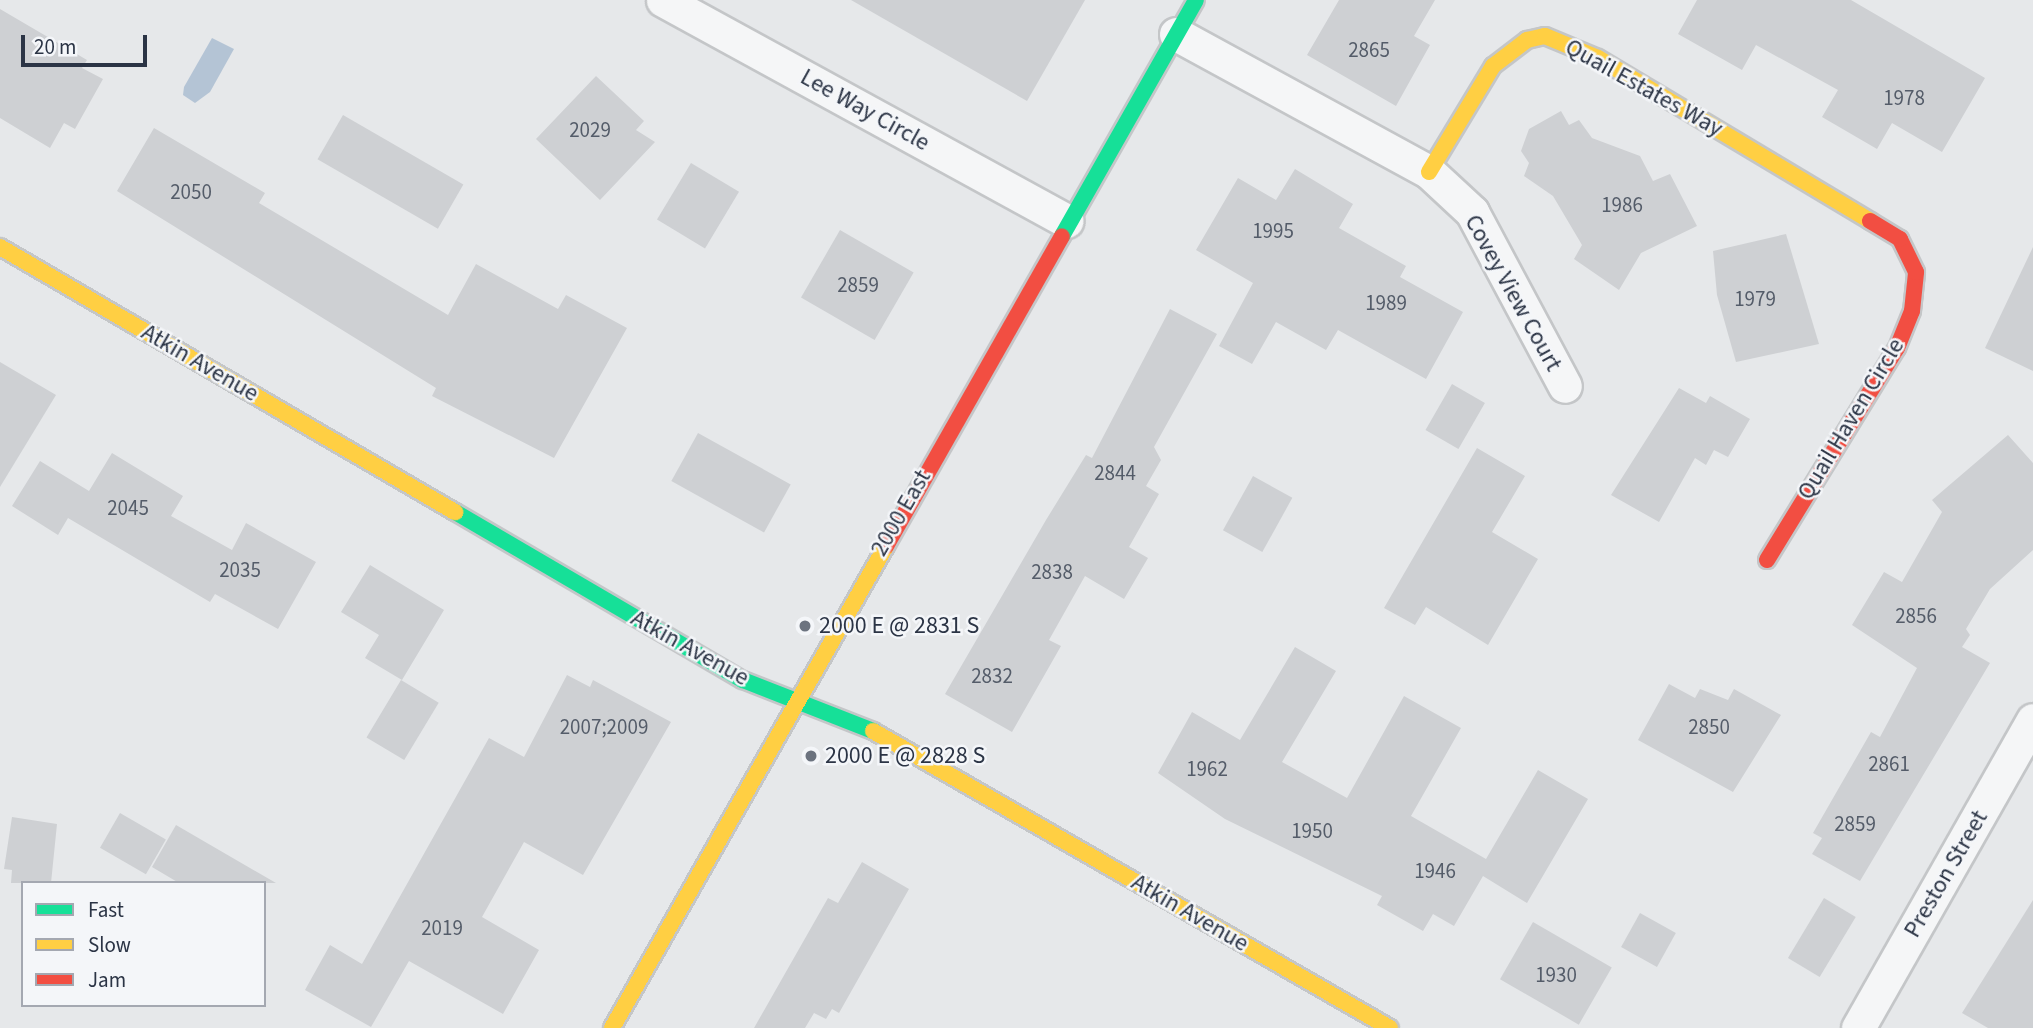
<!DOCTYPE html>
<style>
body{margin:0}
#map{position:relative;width:2033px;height:1028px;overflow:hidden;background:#e6e8ea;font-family:"Source Sans 3",sans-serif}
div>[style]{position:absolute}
.water>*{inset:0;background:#b4c4d5}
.building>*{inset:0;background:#ced0d3;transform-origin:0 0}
.roads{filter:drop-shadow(2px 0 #c4c6c8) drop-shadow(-2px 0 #c4c6c8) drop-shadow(0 2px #c4c6c8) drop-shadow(0 -2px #c4c6c8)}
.street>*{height:33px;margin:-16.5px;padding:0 16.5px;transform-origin:16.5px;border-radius:16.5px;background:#f5f6f7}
.fast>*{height:16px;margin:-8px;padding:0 8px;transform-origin:8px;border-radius:8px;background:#16e098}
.slow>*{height:16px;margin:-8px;padding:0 8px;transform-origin:8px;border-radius:8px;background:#ffcf43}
.jam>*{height:16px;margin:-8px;padding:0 8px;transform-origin:8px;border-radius:8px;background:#f24e42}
.dots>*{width:19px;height:19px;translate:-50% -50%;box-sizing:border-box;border:4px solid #f4f6f9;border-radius:50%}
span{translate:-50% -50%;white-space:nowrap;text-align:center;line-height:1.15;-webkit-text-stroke:5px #f4f6f9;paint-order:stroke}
.number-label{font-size:21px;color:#545c69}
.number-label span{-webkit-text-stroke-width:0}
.street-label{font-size:24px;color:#2b3445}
.poi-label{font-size:24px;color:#2b3445}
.left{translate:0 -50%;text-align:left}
.legend{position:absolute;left:21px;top:881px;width:245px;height:126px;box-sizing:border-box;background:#f4f6f9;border:2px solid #a4a8b1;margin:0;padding:9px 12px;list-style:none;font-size:21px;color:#2b3445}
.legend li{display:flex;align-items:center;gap:14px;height:35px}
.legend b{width:35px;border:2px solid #a4a8b1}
.scale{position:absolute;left:21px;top:35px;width:126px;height:32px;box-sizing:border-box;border:4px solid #2b3445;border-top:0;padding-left:9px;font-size:21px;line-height:24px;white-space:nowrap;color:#2b3445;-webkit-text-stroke:5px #f4f6f9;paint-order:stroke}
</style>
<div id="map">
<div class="water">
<i style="clip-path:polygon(212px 38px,234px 49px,210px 92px,195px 103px,183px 95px,184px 87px)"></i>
</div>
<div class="building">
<i style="clip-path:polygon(851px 0,1085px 0,1027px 101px)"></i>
<i style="clip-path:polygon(1339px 0,1435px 0,1414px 36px,1430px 45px,1396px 106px,1307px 55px)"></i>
<i style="clip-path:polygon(1697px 0,1851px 0,1985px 78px,1942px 152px,1892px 123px,1877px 149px,1822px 117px,1838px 90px,1756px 45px,1742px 70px,1678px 34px)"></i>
<i style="clip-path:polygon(0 9px,87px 60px,82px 68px,103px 79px,75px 129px,64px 123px,50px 148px,0 118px)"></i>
<i style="clip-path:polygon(596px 76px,644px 121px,636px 130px,655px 142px,600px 200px,536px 139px)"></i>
<i style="clip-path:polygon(1561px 111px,1569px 125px,1579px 120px,1592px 138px,1640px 156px,1653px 181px,1670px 174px,1697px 226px,1641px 253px,1619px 290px,1574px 259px,1582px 245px,1553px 196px,1524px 176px,1529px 163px,1521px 151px,1529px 129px)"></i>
<i style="left:343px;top:115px;width:139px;height:51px;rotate:30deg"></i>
<i style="clip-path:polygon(154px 128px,265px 193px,259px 203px,448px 315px,476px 264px,558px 309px,566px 295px,627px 328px,554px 458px,432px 396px,436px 388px,117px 191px)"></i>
<i style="left:691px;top:163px;width:56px;height:66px;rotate:31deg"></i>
<i style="clip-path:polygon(1295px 169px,1353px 204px,1339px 228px,1406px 266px,1400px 277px,1463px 312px,1426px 379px,1338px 330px,1326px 350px,1276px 322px,1252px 364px,1219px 346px,1253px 283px,1196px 250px,1238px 178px,1276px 200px)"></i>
<i style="left:840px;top:230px;width:85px;height:78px;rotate:30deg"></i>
<i style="clip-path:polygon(1786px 234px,1819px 344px,1736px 362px,1717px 295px,1713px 251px)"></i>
<i style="clip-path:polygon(2033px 247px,2033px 371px,1985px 348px)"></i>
<i style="clip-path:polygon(1170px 309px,1217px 334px,1154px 447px,1161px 460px,1146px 486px,1159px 494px,1129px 547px,1148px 558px,1124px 599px,1085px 576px,1049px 640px,1061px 646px,1012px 732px,945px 694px,1046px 520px,1086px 455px,1092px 458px)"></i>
<i style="clip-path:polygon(0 362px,56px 395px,0 487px)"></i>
<i style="left:1452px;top:384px;width:38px;height:53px;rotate:30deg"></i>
<i style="clip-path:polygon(1679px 388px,1706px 403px,1710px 396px,1750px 419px,1728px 457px,1714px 450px,1706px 465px,1695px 458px,1659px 522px,1611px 495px)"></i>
<i style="left:698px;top:433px;width:106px;height:55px;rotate:29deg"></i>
<i style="clip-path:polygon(2008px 435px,2033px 463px,2033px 550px,1990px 589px,1966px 629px,1970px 635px,1962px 647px,1990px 663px,1860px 881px,1812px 854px,1822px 838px,1813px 833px,1871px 732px,1880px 737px,1917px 668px,1852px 625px,1884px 572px,1902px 582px,1942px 512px,1932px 500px)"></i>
<i style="clip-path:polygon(1477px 448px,1525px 476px,1492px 532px,1538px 559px,1488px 645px,1426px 607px,1415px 625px,1384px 608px)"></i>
<i style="clip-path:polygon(112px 453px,183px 496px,171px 516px,232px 550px,246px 523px,316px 562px,278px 629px,215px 594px,210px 602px,68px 518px,58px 535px,12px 506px,40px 461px,89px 491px)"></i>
<i style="left:1253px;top:476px;width:45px;height:62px;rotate:29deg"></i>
<i style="clip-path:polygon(370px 565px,444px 610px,402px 680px,365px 658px,379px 635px,341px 612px)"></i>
<i style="clip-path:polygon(1295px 647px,1336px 671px,1282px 762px,1347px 798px,1404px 696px,1461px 728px,1411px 816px,1486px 859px,1538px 770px,1588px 799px,1527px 903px,1483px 876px,1454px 926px,1433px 914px,1423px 931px,1377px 905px,1382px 896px,1225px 819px,1158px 773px,1192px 712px,1240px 740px)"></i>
<i style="clip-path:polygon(567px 675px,590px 687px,593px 680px,671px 722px,583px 875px,524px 842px,482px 917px,539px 950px,503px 1014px,409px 961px,371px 1027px,305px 990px,330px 945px,362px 964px,489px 738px,524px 757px)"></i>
<i style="left:401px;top:680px;width:44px;height:67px;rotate:31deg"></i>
<i style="clip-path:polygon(1669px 684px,1695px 698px,1700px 689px,1728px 700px,1734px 689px,1781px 715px,1733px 792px,1638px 740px)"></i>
<i style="left:120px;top:813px;width:53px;height:40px;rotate:30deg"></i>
<i style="clip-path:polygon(12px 817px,57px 824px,51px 883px,11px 883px,12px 870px,4px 869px)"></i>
<i style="clip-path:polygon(176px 825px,276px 883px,179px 883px,152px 867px)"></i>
<i style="clip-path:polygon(862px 862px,909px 889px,839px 1013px,832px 1009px,826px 1019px,814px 1013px,805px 1028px,754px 1028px,828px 898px,838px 903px)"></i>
<i style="left:1824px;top:898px;width:37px;height:70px;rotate:31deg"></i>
<i style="clip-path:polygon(2033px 900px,2033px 1028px,1988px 1028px,1962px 1013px)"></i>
<i style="left:1640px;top:913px;width:41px;height:39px;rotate:29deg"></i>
<i style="left:1533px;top:922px;width:91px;height:66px;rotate:30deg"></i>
</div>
<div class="roads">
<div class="street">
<i style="left:663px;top:0;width:460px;rotate:28.7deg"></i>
<i style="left:1176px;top:34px;width:288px;rotate:28.6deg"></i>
<i style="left:1429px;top:172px;width:59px;rotate:42.9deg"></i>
<i style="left:1472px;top:212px;width:197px;rotate:61.9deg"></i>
<i style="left:1858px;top:1028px;width:354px;rotate:-60.4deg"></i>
</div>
<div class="fast">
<i style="left:1062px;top:236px;width:271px;rotate:-60.4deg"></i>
<i style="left:455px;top:512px;width:333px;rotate:30.3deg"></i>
<i style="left:743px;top:680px;width:140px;rotate:21.4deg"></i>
</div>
<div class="slow">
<i style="left:1429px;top:172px;width:124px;rotate:-58.9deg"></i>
<i style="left:1493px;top:66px;width:43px;rotate:-37.4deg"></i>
<i style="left:1527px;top:40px;width:18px;rotate:-13deg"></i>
<i style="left:1545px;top:36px;width:57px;rotate:22.5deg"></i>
<i style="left:1598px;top:58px;width:317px;rotate:30.9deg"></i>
<i style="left:0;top:247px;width:527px;rotate:30.22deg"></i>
<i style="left:873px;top:731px;width:596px;rotate:29.88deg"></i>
<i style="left:612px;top:1028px;width:554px;rotate:-60.38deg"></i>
</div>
<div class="jam">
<i style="left:886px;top:546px;width:356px;rotate:-60.4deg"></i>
<i style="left:1767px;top:560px;width:249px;rotate:-58.5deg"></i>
<i style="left:1897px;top:348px;width:40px;rotate:-68deg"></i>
<i style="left:1912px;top:311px;width:39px;rotate:-84deg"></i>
<i style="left:1916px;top:272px;width:37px;rotate:-116deg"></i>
<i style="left:1900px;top:239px;width:35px;rotate:-149deg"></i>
</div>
</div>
<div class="dots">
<i style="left:805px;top:626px;background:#6c737f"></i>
<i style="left:811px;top:756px;background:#6c737f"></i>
</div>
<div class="number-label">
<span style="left:1369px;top:50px">2865</span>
<span style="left:1904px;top:98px">1978</span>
<span style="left:590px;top:130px">2029</span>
<span style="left:191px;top:192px">2050</span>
<span style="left:1622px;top:205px">1986</span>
<span style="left:1273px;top:231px">1995</span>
<span style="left:858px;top:285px">2859</span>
<span style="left:1755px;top:299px">1979</span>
<span style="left:1386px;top:303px">1989</span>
<span style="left:1115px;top:473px">2844</span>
<span style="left:128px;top:508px">2045</span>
<span style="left:240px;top:570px">2035</span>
<span style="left:1052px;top:572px">2838</span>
<span style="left:1916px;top:616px">2856</span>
<span style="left:992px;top:676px">2832</span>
<span style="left:604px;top:727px">2007;2009</span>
<span style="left:1709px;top:727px">2850</span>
<span style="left:1889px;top:764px">2861</span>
<span style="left:1207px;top:769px">1962</span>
<span style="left:1855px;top:824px">2859</span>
<span style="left:1312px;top:831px">1950</span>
<span style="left:1435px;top:871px">1946</span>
<span style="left:442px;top:928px">2019</span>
<span style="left:1556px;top:975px">1930</span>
</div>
<div class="street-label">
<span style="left:1644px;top:88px;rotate:29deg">Quail Estates Way</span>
<span style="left:865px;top:110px;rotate:29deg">Lee Way Circle</span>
<span style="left:1513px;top:293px;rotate:61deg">Covey View Court</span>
<span style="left:200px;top:363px;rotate:30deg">Atkin Avenue</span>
<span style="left:1851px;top:419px;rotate:-59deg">Quail Haven Circle</span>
<span style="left:901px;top:513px;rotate:-60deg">2000 East</span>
<span style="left:690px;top:648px;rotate:29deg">Atkin Avenue</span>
<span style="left:1946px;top:874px;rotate:-60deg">Preston Street</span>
<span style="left:1190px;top:913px;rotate:30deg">Atkin Avenue</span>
</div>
<div class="poi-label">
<span class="left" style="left:819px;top:626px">2000 E @ 2831 S</span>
<span class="left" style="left:825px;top:756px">2000 E @ 2828 S</span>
</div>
<ul class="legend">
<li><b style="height:9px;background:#16e098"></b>Fast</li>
<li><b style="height:9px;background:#ffcf43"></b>Slow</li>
<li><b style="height:9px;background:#f24e42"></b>Jam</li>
</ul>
<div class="scale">20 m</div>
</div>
